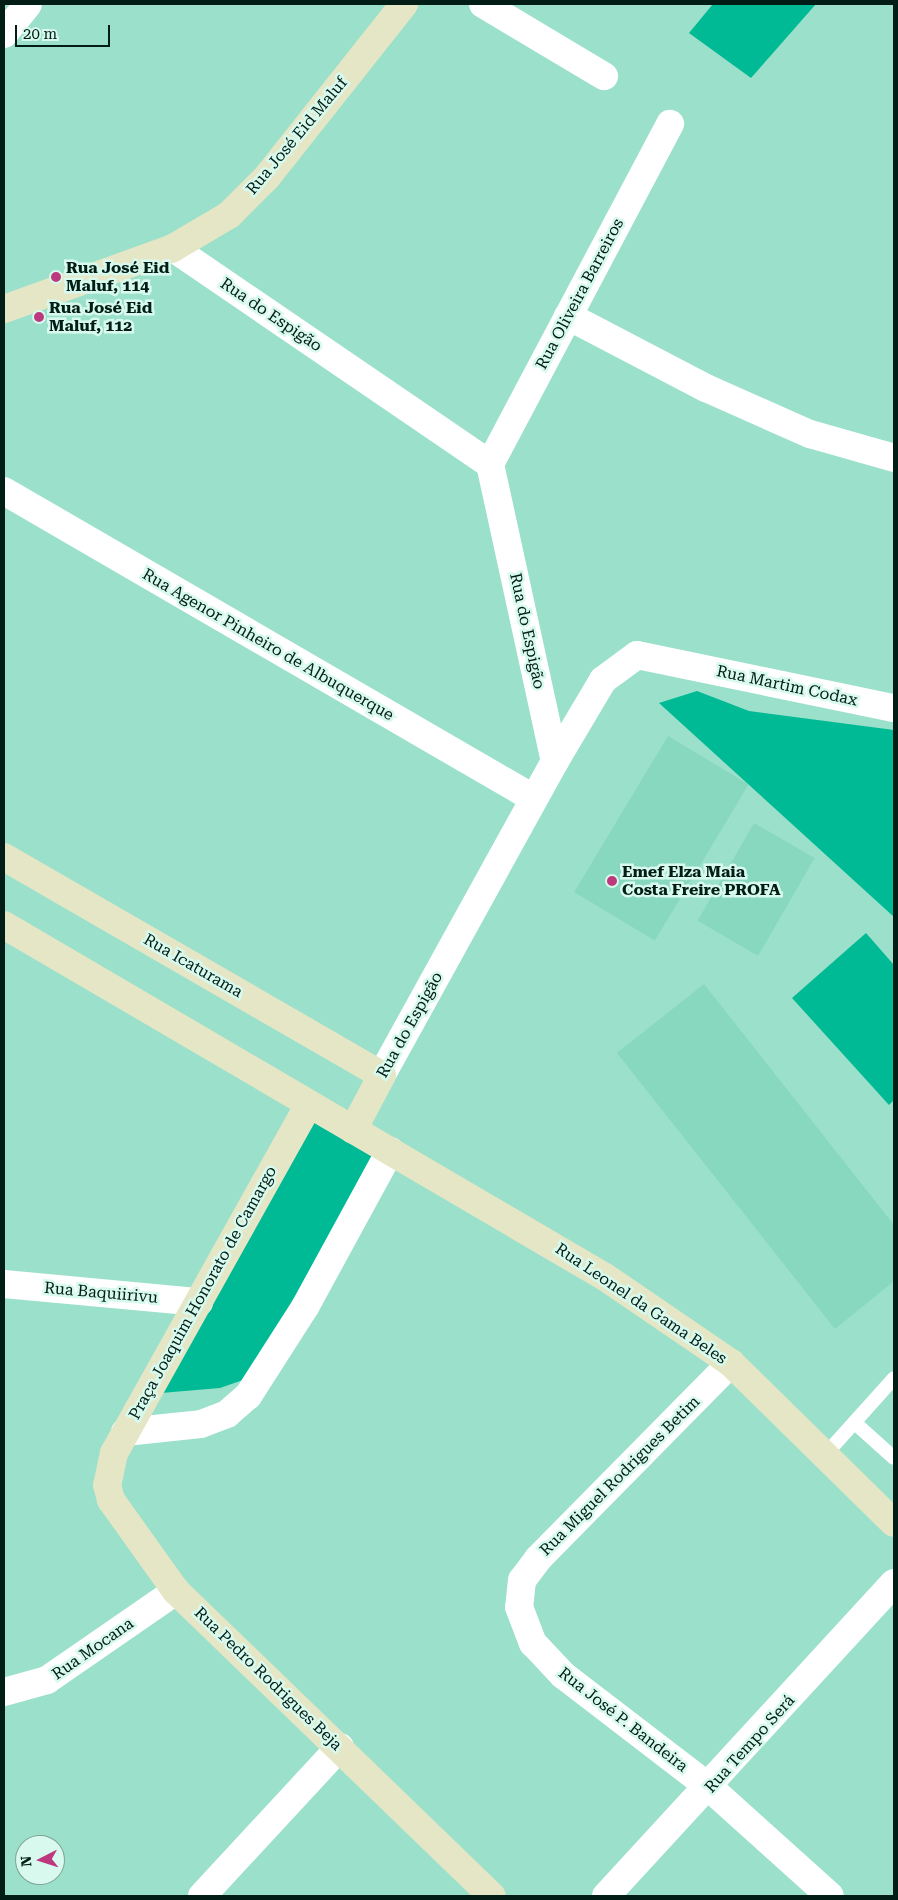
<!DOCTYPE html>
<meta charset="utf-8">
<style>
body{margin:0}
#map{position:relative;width:898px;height:1900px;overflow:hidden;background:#9be0ca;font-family:"Roboto Serif",serif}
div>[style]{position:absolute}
.built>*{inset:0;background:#88d7bf;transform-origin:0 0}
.green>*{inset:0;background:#00ba96}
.lane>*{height:14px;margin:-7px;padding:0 7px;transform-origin:7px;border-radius:7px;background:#fff}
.street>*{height:28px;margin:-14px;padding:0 14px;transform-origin:14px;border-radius:14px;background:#fff}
.secondary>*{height:28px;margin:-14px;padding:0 14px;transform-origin:14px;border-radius:14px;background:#e5e6c6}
.dots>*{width:14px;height:14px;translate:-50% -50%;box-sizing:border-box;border:2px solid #d8f9ed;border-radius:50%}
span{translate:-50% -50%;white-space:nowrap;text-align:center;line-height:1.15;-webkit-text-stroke:5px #d8f9ed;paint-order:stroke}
.street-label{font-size:16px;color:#011d15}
.poi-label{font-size:16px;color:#011d15;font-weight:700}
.left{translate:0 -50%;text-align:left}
.frame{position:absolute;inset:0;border:5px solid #011d15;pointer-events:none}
.north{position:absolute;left:15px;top:1835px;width:50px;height:50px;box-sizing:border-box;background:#d8f9ed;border:1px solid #82a197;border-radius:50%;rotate:265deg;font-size:14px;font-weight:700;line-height:20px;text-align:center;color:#011d15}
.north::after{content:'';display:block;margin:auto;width:18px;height:22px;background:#bd397e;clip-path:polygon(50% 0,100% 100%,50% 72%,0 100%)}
.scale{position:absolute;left:15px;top:25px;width:95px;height:22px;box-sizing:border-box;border:2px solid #011d15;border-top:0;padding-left:6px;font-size:15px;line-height:18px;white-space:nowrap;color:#011d15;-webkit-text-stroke:4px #d8f9ed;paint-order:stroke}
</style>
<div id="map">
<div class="built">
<i style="left:668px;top:736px;width:94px;height:182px;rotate:31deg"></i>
<i style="left:754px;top:823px;width:70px;height:113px;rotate:30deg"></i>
<i style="clip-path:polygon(704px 984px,894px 1225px,894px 1281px,835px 1329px,617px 1053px)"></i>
</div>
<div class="green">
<i style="clip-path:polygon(713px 4px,816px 4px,751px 78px,689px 33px)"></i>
<i style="clip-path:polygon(697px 691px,749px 711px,894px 730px,894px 917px,659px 703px)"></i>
<i style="clip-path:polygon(866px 933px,894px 965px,894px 1100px,889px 1105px,792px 998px)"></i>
<i style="clip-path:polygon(311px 1121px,379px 1159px,308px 1290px,243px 1380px,220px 1388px,161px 1393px)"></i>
</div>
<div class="lane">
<i style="left:855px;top:1423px;width:52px;rotate:41.9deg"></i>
<i style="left:825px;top:1455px;width:103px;rotate:-48.1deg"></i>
</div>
<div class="street">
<i style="left:483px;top:4px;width:141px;rotate:30.8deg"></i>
<i style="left:4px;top:34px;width:38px;rotate:-51deg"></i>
<i style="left:173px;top:248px;width:384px;rotate:34.3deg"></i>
<i style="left:490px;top:464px;width:304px;rotate:77.7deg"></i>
<i style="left:555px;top:761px;width:359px;rotate:118.9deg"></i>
<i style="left:568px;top:316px;width:156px;rotate:27.6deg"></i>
<i style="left:706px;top:388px;width:114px;rotate:23.9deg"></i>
<i style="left:810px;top:434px;width:87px;rotate:15.9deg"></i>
<i style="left:490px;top:464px;width:385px;rotate:-62.1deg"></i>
<i style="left:4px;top:491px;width:612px;rotate:30.13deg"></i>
<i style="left:555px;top:761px;width:94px;rotate:-59.3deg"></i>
<i style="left:603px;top:680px;width:42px;rotate:-36.3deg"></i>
<i style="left:637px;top:655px;width:262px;rotate:11.7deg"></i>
<i style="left:4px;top:1284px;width:196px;rotate:5.3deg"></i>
<i style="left:731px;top:1363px;width:275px;rotate:134.6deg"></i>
<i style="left:538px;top:1559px;width:26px;rotate:127deg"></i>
<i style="left:522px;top:1580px;width:27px;rotate:96deg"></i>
<i style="left:519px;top:1607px;width:39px;rotate:69deg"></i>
<i style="left:533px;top:1643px;width:44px;rotate:46.8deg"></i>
<i style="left:563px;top:1675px;width:185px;rotate:37.5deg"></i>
<i style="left:710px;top:1788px;width:161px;rotate:42deg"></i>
<i style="left:125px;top:1432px;width:76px;rotate:-6deg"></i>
<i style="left:201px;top:1424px;width:28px;rotate:-21deg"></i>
<i style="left:227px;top:1414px;width:28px;rotate:-41deg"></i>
<i style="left:248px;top:1396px;width:106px;rotate:-57.4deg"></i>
<i style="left:305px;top:1307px;width:178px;rotate:-61.4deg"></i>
<i style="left:4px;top:1692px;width:45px;rotate:-15.6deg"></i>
<i style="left:47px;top:1680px;width:157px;rotate:-34.6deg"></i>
<i style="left:202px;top:1896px;width:203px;rotate:-47.2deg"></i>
<i style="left:606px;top:1896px;width:425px;rotate:-47.4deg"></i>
</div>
<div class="secondary">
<i style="left:4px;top:309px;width:180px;rotate:-19.8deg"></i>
<i style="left:173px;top:248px;width:65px;rotate:-30.5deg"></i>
<i style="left:229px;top:215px;width:54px;rotate:-45deg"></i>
<i style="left:267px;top:177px;width:221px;rotate:-51.6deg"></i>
<i style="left:4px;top:857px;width:436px;rotate:30deg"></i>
<i style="left:382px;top:1075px;width:62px;rotate:117.8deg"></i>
<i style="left:4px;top:925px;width:696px;rotate:30.36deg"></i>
<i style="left:605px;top:1277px;width:153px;rotate:34.3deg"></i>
<i style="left:731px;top:1363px;width:228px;rotate:44.5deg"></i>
<i style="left:308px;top:1106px;width:398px;rotate:119.2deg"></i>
<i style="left:114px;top:1453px;width:33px;rotate:102deg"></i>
<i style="left:107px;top:1485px;width:16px;rotate:75deg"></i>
<i style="left:111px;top:1500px;width:112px;rotate:54.5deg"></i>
<i style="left:176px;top:1591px;width:439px;rotate:44deg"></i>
</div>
<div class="dots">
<i style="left:56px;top:277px;background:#bd397e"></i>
<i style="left:39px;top:317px;background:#bd397e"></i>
<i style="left:612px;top:881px;background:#bd397e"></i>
</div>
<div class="street-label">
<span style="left:297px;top:136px;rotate:-50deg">Rua José Eid Maluf</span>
<span style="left:580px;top:294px;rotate:-62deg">Rua Oliveira Barreiros</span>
<span style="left:271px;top:315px;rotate:34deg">Rua do Espigão</span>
<span style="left:527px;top:631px;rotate:78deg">Rua do Espigão</span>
<span style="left:268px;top:645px;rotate:30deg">Rua Agenor Pinheiro de Albuquerque</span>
<span style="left:787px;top:686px;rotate:12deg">Rua Martim Codax</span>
<span style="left:193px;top:966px;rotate:30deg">Rua Icaturama</span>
<span style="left:410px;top:1025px;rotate:-61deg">Rua do Espigão</span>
<span style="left:101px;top:1293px;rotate:5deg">Rua Baquiirivu</span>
<span style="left:203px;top:1293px;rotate:-61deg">Praça Joaquim Honorato de Camargo</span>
<span style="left:641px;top:1304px;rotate:34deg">Rua Leonel da Gama Beles</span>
<span style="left:620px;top:1476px;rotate:-45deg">Rua Miguel Rodrigues Betim</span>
<span style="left:93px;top:1649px;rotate:-35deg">Rua Mocana</span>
<span style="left:268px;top:1679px;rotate:44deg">Rua Pedro Rodrigues Beja</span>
<span style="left:623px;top:1720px;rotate:38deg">Rua José P. Bandeira</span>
<span style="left:750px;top:1744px;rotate:-48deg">Rua Tempo Será</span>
</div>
<div class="poi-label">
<span class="left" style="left:66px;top:277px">Rua José Eid<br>Maluf, 114</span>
<span class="left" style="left:49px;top:317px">Rua José Eid<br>Maluf, 112</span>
<span class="left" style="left:622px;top:881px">Emef Elza Maia<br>Costa Freire PROFA</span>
</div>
<div class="frame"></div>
<div class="north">N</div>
<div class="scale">20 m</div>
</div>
